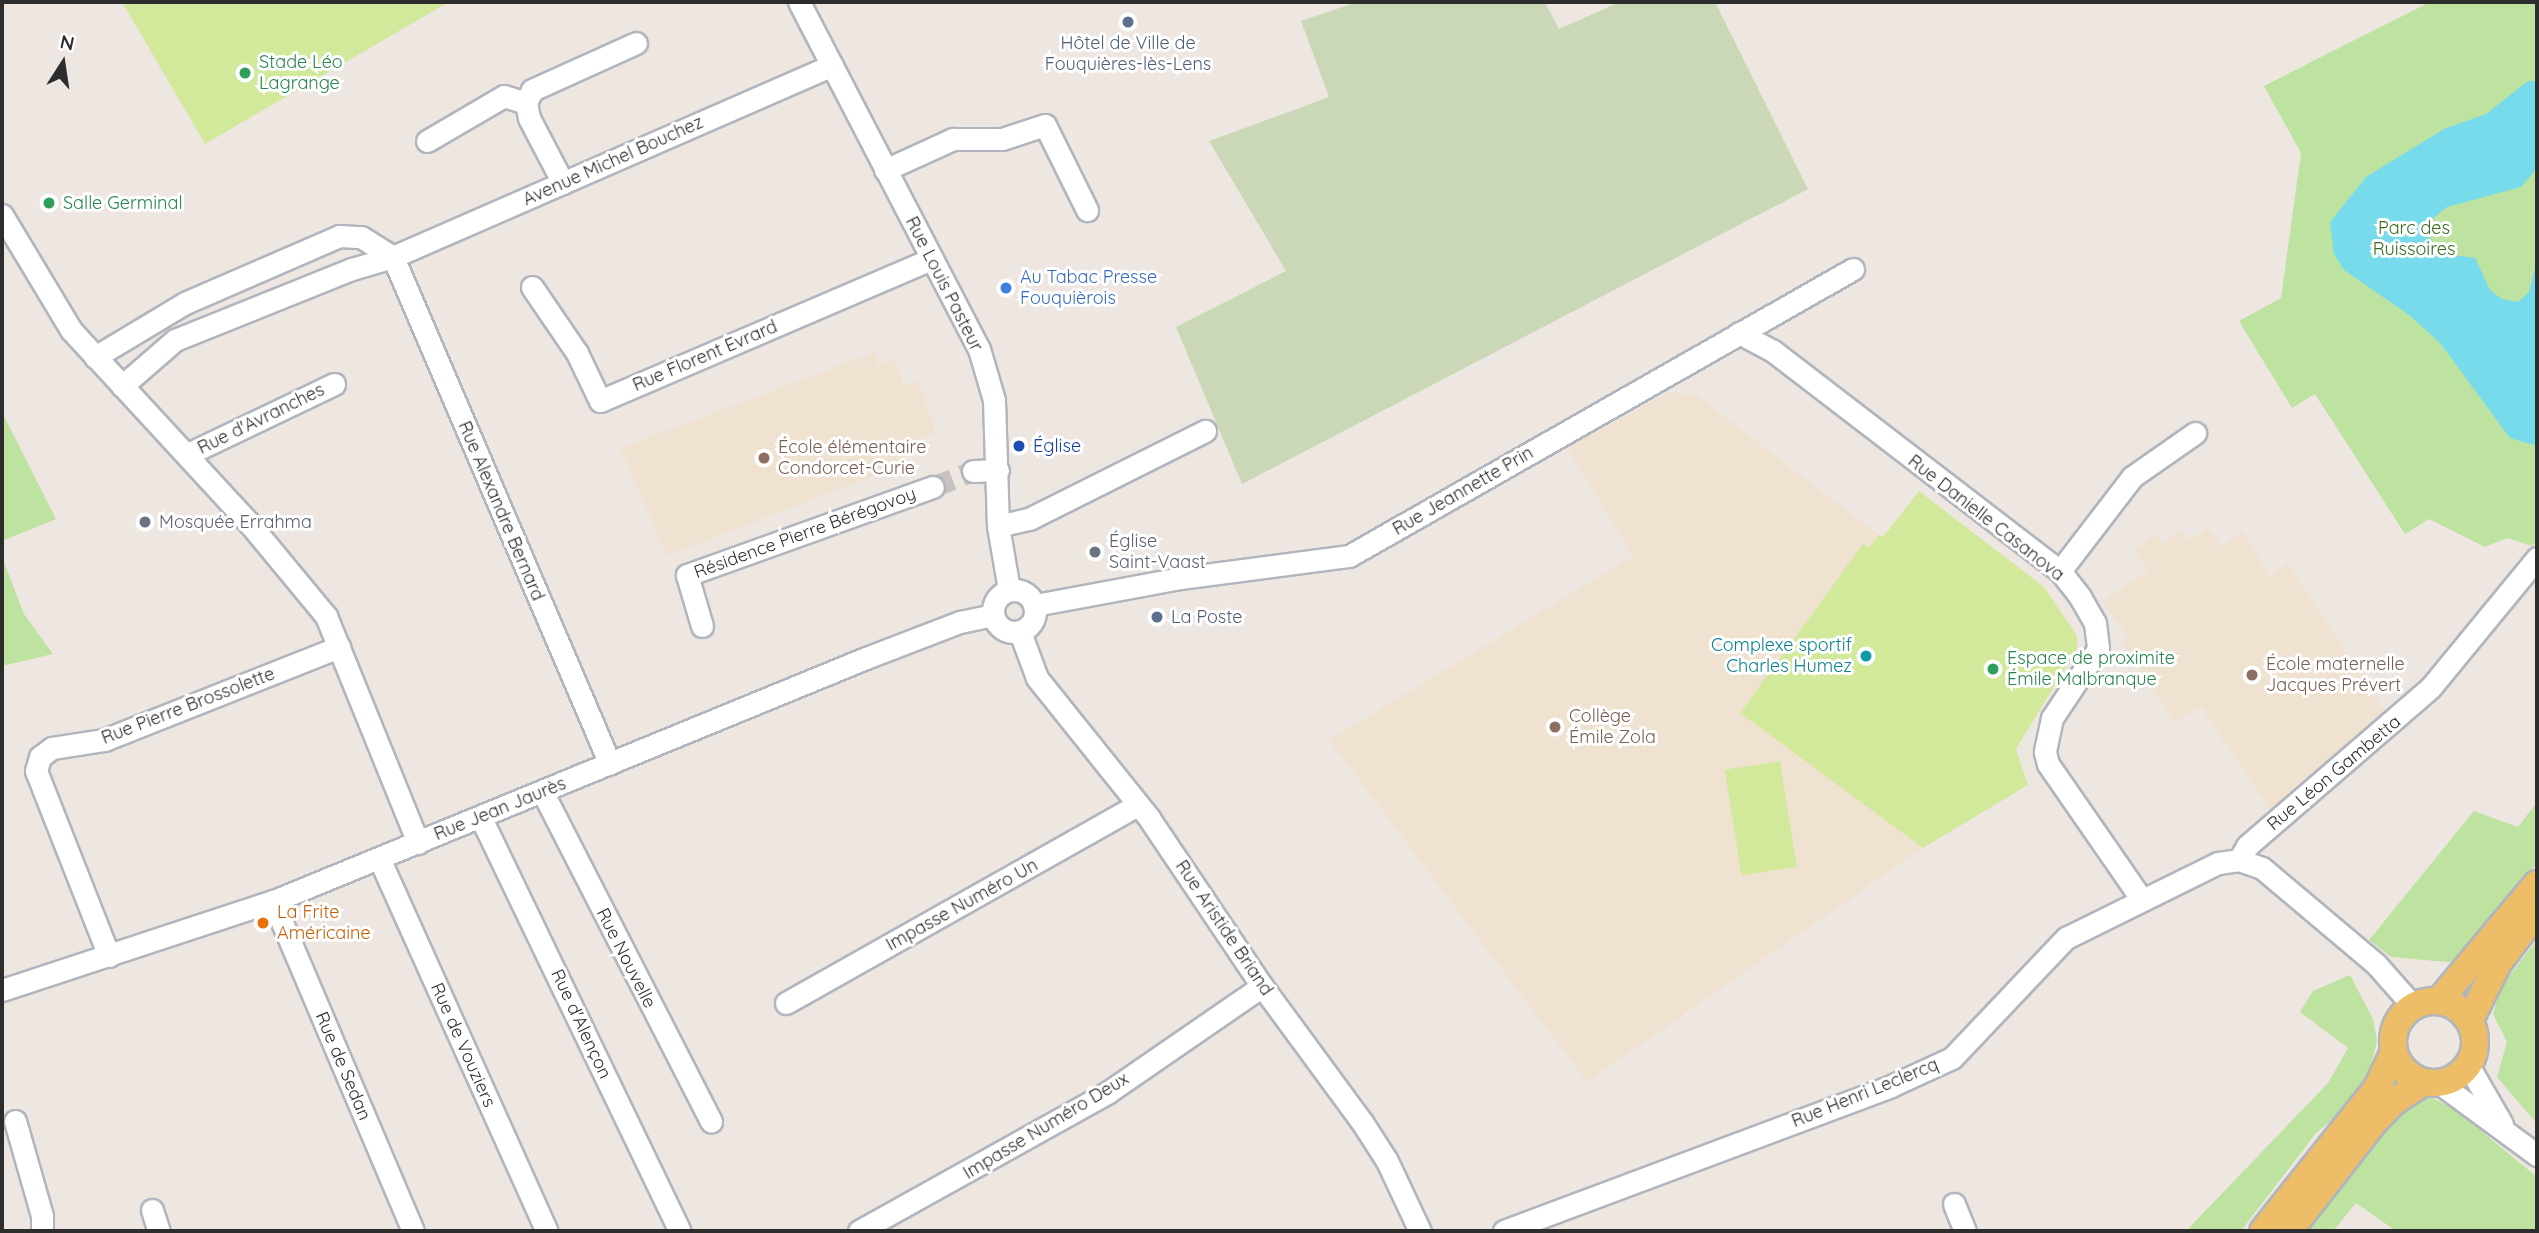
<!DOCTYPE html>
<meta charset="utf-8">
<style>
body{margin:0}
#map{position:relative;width:2539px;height:1233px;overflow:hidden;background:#eee7e1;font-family:Quicksand,sans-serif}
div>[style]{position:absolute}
.education>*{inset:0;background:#efe2d1}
.green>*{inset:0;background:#bee29f}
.cemetery>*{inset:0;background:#cbd8b8}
.pitch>*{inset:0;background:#d2e99c;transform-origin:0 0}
.water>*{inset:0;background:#78dbec}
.minor-tunnel>*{height:21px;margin-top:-10.5px;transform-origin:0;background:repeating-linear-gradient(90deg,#c7c2bd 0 21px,transparent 0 31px)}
.roads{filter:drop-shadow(2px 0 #b1b5bd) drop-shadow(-2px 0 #b1b5bd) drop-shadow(0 2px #b1b5bd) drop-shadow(0 -2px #b1b5bd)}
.minor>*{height:21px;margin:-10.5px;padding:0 10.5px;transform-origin:10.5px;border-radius:10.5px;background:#fff}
.minor>.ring{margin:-10.5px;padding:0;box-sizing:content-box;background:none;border:21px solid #fff;border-radius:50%}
.major>*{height:26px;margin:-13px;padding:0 13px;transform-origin:13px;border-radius:13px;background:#edbe67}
.major>.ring{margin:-13px;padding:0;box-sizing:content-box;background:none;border:26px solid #edbe67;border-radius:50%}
.dots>*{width:19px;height:19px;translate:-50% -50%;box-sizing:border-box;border:4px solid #fff;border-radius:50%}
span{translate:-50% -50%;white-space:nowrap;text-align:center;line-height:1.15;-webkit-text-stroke:6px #fff;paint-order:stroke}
.service-label{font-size:18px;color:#4e5e75}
.left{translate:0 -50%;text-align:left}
.leisure-label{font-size:18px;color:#27864d}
.street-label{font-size:18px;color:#2d2d2d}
.park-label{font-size:18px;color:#376b1d}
.shop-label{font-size:18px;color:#366cbe}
.transit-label{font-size:18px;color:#164399}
.education-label{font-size:18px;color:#785e54}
.worship-label{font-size:18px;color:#5b616d}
.culture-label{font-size:18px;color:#0d838f}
.right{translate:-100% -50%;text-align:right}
.food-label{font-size:18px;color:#c56008}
.frame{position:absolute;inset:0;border:4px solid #2d2d2d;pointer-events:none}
.north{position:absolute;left:28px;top:28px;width:70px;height:70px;-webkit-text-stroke:5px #fff;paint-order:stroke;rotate:12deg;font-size:19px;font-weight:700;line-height:28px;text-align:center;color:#2d2d2d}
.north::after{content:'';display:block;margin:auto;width:24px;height:32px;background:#2d2d2d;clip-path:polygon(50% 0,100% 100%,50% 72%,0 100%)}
</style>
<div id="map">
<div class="education">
<i style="clip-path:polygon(875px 352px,879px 365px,895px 359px,904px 385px,919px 381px,936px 433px,915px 440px,917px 447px,901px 453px,904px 464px,667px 556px,620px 448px)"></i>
<i style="clip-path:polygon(1670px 392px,1696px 395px,1879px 535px,1869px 548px,1864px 544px,1740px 713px,1923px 848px,1587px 1082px,1329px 740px,1633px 556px,1567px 447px)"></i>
<i style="clip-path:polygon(2208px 527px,2222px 547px,2242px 531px,2270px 576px,2288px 563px,2388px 716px,2274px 816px,2201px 707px,2175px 722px,2122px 643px,2129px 639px,2102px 602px,2148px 570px,2135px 549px,2156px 535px,2162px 543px,2182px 530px,2188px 540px)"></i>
</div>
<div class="green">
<i style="clip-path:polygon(2430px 2px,2537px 2px,2537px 541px,2532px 546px,2507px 538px,2485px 547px,2429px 519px,2405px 534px,2315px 394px,2292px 408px,2239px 321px,2281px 298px,2301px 153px,2264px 86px)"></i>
<i style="clip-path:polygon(2px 412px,56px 519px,2px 541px)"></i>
<i style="clip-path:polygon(2px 557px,24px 614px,53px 654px,2px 666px)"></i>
<i style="clip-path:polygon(2537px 802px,2537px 863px,2458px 963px,2391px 957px,2369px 940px,2474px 811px,2518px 827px)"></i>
<i style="clip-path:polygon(2537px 940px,2537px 1124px,2497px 1077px,2507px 1042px,2493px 1014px,2501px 986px)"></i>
<i style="clip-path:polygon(2350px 975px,2373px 1019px,2377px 1041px,2370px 1070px,2346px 1109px,2316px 1133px,2241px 1231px,2186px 1231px,2328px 1083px,2348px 1048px,2300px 1012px,2313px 991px)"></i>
<i style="clip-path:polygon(2427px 1095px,2457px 1111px,2537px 1177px,2537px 1231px,2396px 1231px,2356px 1203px,2333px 1231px,2301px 1231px,2399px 1108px)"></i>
</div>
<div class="cemetery">
<i style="clip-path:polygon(1357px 2px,1545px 2px,1559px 29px,1620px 2px,1715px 2px,1808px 189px,1242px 484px,1176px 327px,1286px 271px,1209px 141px,1329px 97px,1301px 21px)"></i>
</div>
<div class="pitch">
<i style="clip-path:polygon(122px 2px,449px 2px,205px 144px)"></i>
<i style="clip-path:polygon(1919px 491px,2044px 587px,2077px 636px,2077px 649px,2016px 749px,2028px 785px,1923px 848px,1740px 713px,1863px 544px,1869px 548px,1879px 535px,1883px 537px)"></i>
<i style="left:1780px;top:761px;width:107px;height:56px;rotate:81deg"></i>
</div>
<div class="water">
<i style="clip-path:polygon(2528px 81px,2537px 81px,2537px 168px,2521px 187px,2447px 207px,2431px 220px,2430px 239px,2439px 253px,2475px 258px,2490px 290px,2502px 299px,2518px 302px,2529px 292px,2537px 260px,2537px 446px,2510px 438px,2440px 343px,2409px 315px,2344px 270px,2334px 254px,2330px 222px,2366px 177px,2444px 129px,2486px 114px)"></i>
</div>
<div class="minor-tunnel">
<i style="left:933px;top:487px;width:43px;rotate:-21.8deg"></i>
</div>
<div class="roads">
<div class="minor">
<i style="left:799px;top:2px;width:391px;rotate:62.6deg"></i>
<i style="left:979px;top:349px;width:53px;rotate:73.6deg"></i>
<i style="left:994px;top:400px;width:126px;rotate:88.2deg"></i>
<i style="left:998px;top:526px;width:65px;rotate:80.2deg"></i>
<i style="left:427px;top:141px;width:89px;rotate:-30.3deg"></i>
<i style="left:504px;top:96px;width:23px;rotate:18deg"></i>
<i style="left:885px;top:170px;width:75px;rotate:-24.5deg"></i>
<i style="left:953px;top:139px;width:49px"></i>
<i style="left:1002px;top:139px;width:45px;rotate:-18deg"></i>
<i style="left:1045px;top:125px;width:95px;rotate:63.7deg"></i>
<i style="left:563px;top:183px;width:73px;rotate:-117.6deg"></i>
<i style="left:529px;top:118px;width:15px;rotate:-101deg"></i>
<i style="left:526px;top:103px;width:14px;rotate:-65deg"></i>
<i style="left:532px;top:90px;width:114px;rotate:-24.3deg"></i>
<i style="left:2px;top:215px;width:134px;rotate:59deg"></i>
<i style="left:71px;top:330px;width:263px;rotate:47.3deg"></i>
<i style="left:249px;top:523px;width:121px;rotate:50.4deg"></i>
<i style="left:326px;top:616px;width:245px;rotate:67.9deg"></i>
<i style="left:532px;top:287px;width:80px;rotate:55.7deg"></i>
<i style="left:577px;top:353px;width:53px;rotate:64.4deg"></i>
<i style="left:600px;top:401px;width:360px;rotate:-23.2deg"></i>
<i style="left:1739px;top:333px;width:38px;rotate:28deg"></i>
<i style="left:1773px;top:351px;width:362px;rotate:37.5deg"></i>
<i style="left:2060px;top:571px;width:33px;rotate:52deg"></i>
<i style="left:2080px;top:597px;width:30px;rotate:60deg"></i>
<i style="left:2095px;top:623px;width:26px;rotate:83deg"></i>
<i style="left:2098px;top:649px;width:83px;rotate:123.7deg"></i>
<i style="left:2052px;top:718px;width:35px;rotate:102deg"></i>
<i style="left:2045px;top:752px;width:12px;rotate:76deg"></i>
<i style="left:2048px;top:764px;width:165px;rotate:55.3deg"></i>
<i style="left:95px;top:357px;width:105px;rotate:-31deg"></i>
<i style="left:185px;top:303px;width:168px;rotate:-23.5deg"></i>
<i style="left:339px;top:236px;width:22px;rotate:3deg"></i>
<i style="left:361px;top:237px;width:38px;rotate:32deg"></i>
<i style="left:393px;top:257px;width:551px;rotate:66.83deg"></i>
<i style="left:122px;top:386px;width:70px;rotate:-41deg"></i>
<i style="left:175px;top:340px;width:191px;rotate:-21.9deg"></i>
<i style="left:352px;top:269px;width:43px;rotate:-16.3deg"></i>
<i style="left:393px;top:257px;width:479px;rotate:-23.6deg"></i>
<i style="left:188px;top:454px;width:162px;rotate:-25.6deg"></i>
<i style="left:973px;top:471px;width:25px;rotate:-2deg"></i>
<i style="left:998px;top:526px;width:32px;rotate:-13deg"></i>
<i style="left:1029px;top:519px;width:197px;rotate:-26.6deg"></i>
<i style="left:2060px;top:571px;width:118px;rotate:-52.5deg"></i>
<i style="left:2132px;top:477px;width:77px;rotate:-34.9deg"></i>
<i class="ring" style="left:993px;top:590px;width:21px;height:21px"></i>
<i style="left:1035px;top:605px;width:148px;rotate:-10.5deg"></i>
<i style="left:1181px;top:578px;width:169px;rotate:-7.5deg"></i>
<i style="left:1349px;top:556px;width:580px;rotate:-29.66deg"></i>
<i style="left:702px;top:626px;width:53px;rotate:-106.4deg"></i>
<i style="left:687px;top:575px;width:261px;rotate:-19.7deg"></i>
<i style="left:1020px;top:632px;width:49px;rotate:69.7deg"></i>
<i style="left:1037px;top:678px;width:179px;rotate:51.3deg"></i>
<i style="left:1149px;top:818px;width:202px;rotate:56.1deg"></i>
<i style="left:1262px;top:986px;width:169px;rotate:53.7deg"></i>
<i style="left:1362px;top:1122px;width:46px;rotate:57.3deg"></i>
<i style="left:1387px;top:1161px;width:77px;rotate:64.8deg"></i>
<i style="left:543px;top:793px;width:369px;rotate:62.9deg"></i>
<i style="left:481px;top:818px;width:458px;rotate:64.3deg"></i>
<i style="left:379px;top:858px;width:409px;rotate:65.8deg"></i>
<i style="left:2239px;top:860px;width:16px;rotate:-60deg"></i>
<i style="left:2247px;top:846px;width:243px;rotate:-40.8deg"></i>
<i style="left:2431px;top:687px;width:167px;rotate:-50.6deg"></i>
<i style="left:273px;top:901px;width:358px;rotate:67deg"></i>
<i style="left:109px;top:956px;width:199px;rotate:-111.5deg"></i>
<i style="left:36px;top:771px;width:15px;rotate:-74deg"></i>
<i style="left:40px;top:757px;width:15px;rotate:-37deg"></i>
<i style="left:52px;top:748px;width:53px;rotate:-8.7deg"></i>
<i style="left:104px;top:740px;width:253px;rotate:-21.6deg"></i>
<i style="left:2px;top:990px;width:294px;rotate:-18.2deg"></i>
<i style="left:281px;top:898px;width:632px;rotate:-22.31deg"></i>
<i style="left:866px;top:658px;width:101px;rotate:-21deg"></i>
<i style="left:960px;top:622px;width:34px;rotate:-12deg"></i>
<i style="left:786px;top:1003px;width:403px;rotate:-29.4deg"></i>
<i style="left:2468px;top:1065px;width:68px;rotate:60deg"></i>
<i style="left:2439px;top:1083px;width:122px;rotate:36.3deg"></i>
<i style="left:15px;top:1121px;width:99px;rotate:74.1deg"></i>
<i style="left:42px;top:1216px;width:15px;rotate:90deg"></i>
<i style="left:1954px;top:1204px;width:29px;rotate:68deg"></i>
<i style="left:152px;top:1210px;width:22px;rotate:72deg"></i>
<i style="left:859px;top:1231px;width:284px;rotate:-29.1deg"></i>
<i style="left:1107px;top:1093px;width:188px;rotate:-34.6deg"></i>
<i style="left:1504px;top:1231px;width:413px;rotate:-20.5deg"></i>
<i style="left:1891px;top:1086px;width:67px;rotate:-24.7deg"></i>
<i style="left:1952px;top:1058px;width:166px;rotate:-46.5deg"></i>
<i style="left:2066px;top:938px;width:169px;rotate:-26.3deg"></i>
<i style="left:2218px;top:863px;width:21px;rotate:-8deg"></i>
<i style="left:2239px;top:860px;width:24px;rotate:19deg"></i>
<i style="left:2262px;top:868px;width:149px;rotate:40.1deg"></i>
<i style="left:2376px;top:964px;width:56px;rotate:48.6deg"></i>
</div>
<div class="major">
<i class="ring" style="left:2393px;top:1001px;width:56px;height:56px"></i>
<i style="left:2439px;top:1001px;width:153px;rotate:-50.1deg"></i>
<i style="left:2470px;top:1020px;width:64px;rotate:-63.8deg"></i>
<i style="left:2498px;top:963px;width:64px;rotate:-52.6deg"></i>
<i style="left:2263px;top:1231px;width:183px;rotate:-51.4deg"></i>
<i style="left:2377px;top:1088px;width:40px;rotate:-65deg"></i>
<i style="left:2289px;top:1231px;width:137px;rotate:-52.1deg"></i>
<i style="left:2373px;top:1123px;width:29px;rotate:-46deg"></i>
<i style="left:2393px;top:1102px;width:37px;rotate:-33deg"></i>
</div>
</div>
<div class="dots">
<i style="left:1128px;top:22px;background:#5c6f8a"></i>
<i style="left:245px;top:73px;background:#2e9e5b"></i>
<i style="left:49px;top:203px;background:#2e9e5b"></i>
<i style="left:1006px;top:288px;background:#3f7fe0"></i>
<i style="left:1019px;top:446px;background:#1a4fb4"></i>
<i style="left:764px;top:458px;background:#8d6e63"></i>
<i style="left:145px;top:522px;background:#6b7280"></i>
<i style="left:1095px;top:552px;background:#6b7280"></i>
<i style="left:1157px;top:617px;background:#5c6f8a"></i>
<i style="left:1866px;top:656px;background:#0f9aa8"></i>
<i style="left:1993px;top:669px;background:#2e9e5b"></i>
<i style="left:2252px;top:675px;background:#8d6e63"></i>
<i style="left:1555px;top:727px;background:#8d6e63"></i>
<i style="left:263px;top:923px;background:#e8710a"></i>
</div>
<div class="service-label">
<span style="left:1128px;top:54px">Hôtel de Ville de<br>Fouquières-lès-Lens</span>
<span class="left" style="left:1171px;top:617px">La Poste</span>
</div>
<div class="leisure-label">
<span class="left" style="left:259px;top:73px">Stade Léo<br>Lagrange</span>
<span class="left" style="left:63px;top:203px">Salle Germinal</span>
<span class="left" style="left:2007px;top:669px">Espace de proximite<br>Émile Malbranque</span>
</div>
<div class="street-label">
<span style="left:613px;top:161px;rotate:-24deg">Avenue Michel Bouchez</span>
<span style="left:944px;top:284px;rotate:63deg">Rue Louis Pasteur</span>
<span style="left:705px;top:356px;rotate:-23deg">Rue Florent Evrard</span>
<span style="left:261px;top:419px;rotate:-26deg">Rue d'Avranches</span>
<span style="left:1463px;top:491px;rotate:-30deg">Rue Jeannette Prin</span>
<span style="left:501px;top:511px;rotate:67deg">Rue Alexandre Bernard</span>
<span style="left:1986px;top:518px;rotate:38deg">Rue Danielle Casanova</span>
<span style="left:805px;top:533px;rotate:-20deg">Résidence Pierre Bérégovoy</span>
<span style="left:188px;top:706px;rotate:-21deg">Rue Pierre Brossolette</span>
<span style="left:2334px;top:773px;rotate:-40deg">Rue Léon Gambetta</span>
<span style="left:500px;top:809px;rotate:-22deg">Rue Jean Jaurès</span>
<span style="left:962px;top:905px;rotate:-29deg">Impasse Numéro Un</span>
<span style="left:1224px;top:928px;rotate:56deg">Rue Aristide Briand</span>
<span style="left:626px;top:958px;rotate:63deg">Rue Nouvelle</span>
<span style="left:581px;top:1024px;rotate:65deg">Rue d'Alençon</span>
<span style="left:463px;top:1045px;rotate:66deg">Rue de Vouziers</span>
<span style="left:343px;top:1066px;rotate:67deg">Rue de Sedan</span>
<span style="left:1865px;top:1093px;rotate:-22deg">Rue Henri Leclercq</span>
<span style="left:1046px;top:1126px;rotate:-31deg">Impasse Numéro Deux</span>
</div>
<div class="park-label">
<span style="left:2414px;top:239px">Parc des<br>Ruissoires</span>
</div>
<div class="shop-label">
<span class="left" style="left:1020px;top:288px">Au Tabac Presse<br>Fouquièrois</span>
</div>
<div class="transit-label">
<span class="left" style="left:1033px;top:446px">Église</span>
</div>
<div class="education-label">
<span class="left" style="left:778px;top:458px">École élémentaire<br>Condorcet-Curie</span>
<span class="left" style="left:2266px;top:675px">École maternelle<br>Jacques Prévert</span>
<span class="left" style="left:1569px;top:727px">Collège<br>Émile Zola</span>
</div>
<div class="worship-label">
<span class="left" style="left:159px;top:522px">Mosquée Errahma</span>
<span class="left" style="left:1109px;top:552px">Église<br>Saint-Vaast</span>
</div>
<div class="culture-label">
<span class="right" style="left:1852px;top:656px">Complexe sportif<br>Charles Humez</span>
</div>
<div class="food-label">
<span class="left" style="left:277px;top:923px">La Frite<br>Américaine</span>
</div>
<div class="frame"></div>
<div class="north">N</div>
</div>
